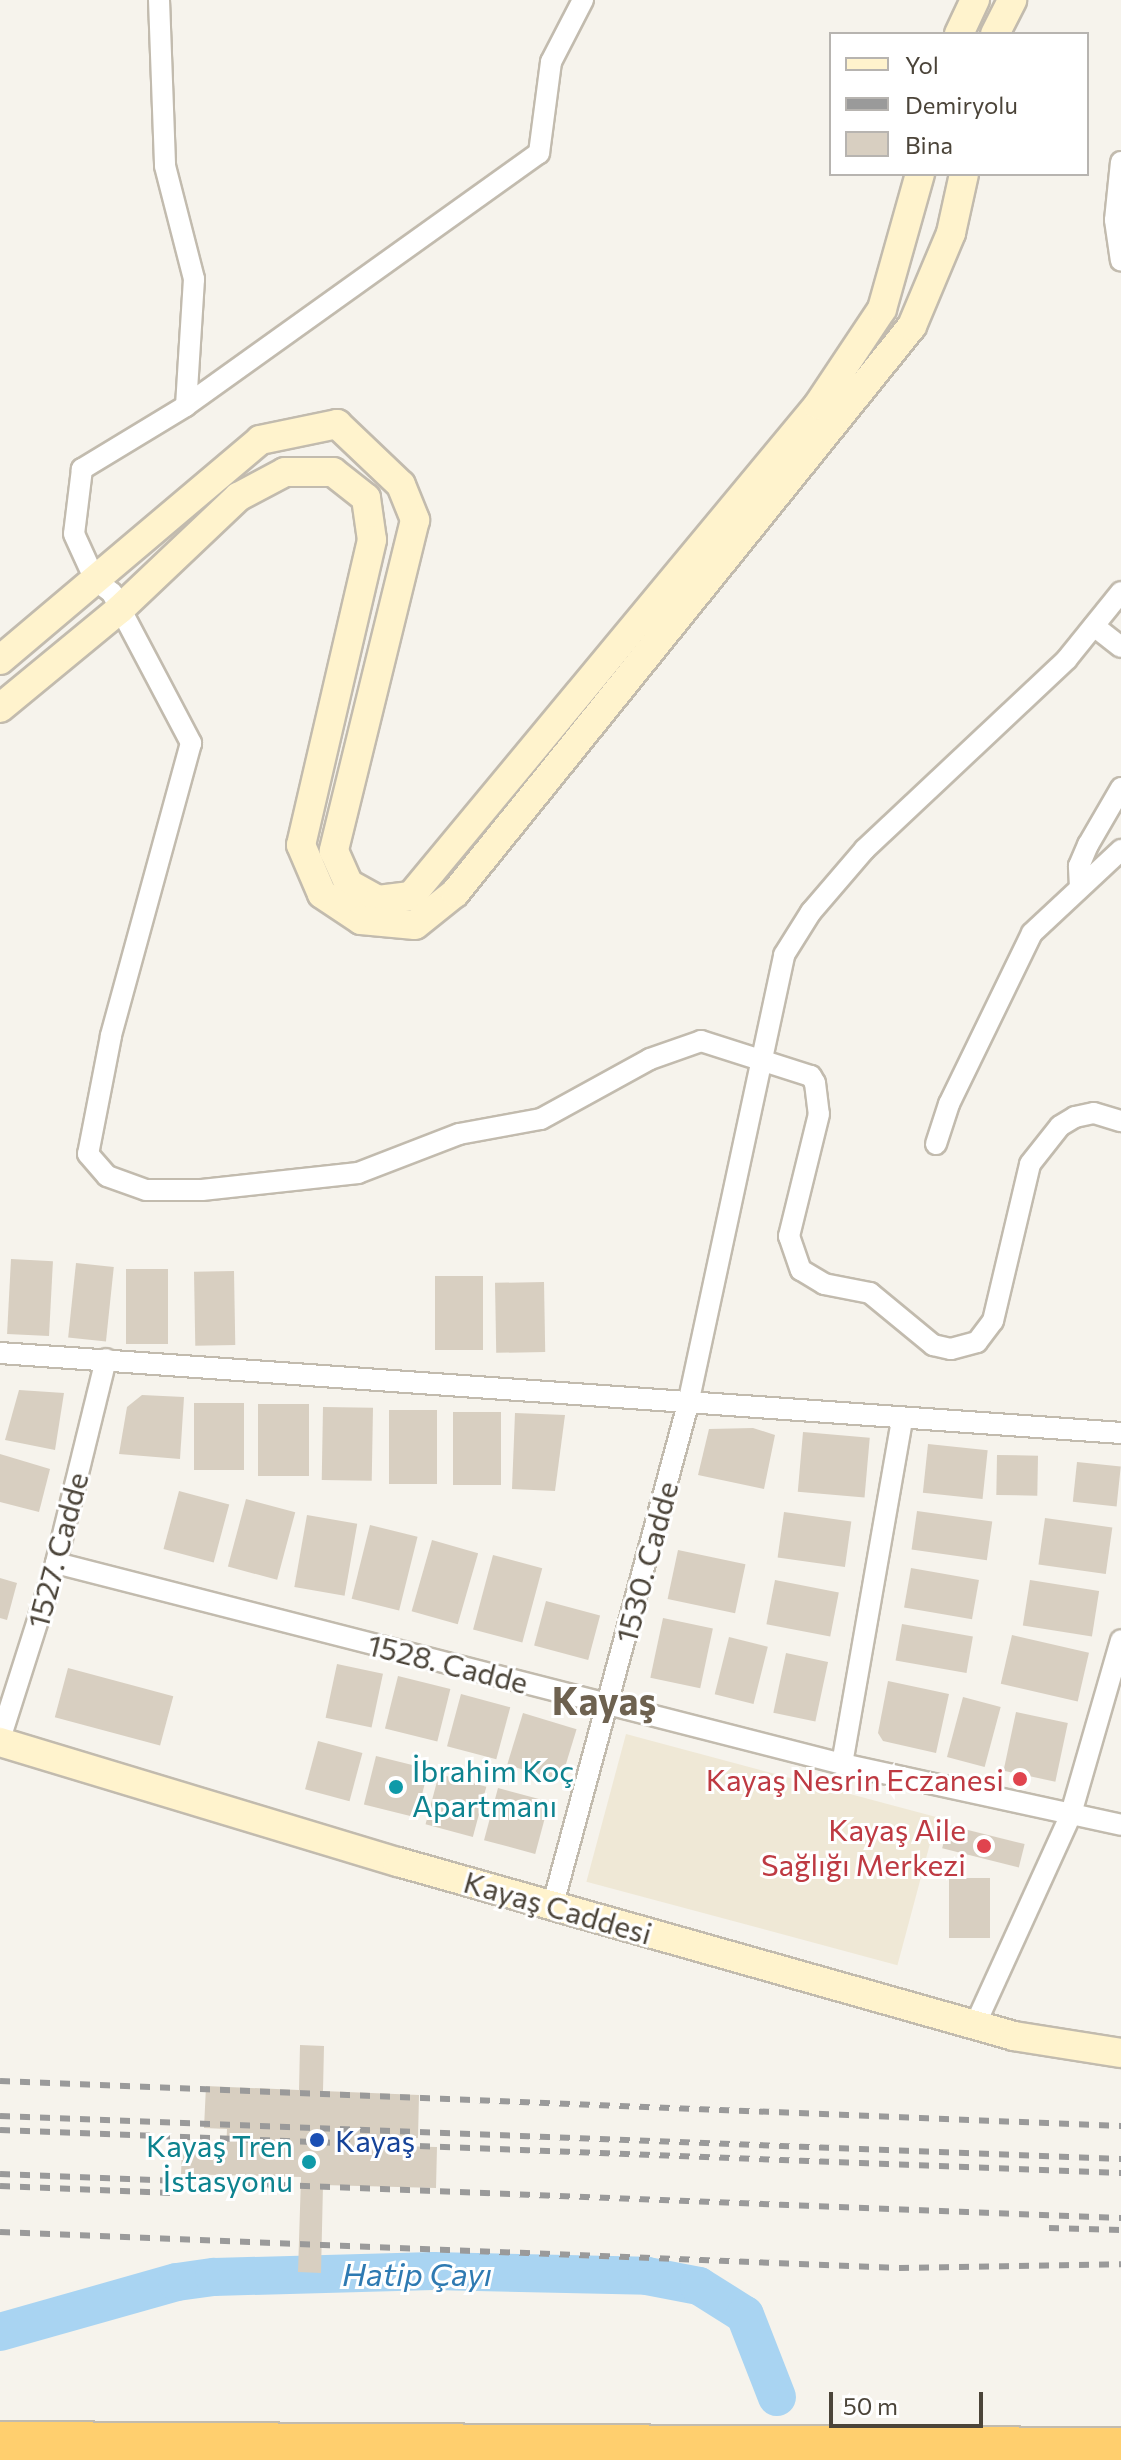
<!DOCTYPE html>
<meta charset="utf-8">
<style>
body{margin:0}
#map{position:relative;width:1121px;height:2460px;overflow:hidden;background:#f6f3ec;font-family:Commissioner,sans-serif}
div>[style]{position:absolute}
.education>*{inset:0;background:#efe8d6;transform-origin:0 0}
.river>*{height:38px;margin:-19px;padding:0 19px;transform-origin:19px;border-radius:19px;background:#a9d4f2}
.building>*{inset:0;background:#d8cfc1;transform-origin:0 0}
.roads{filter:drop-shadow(2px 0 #c2bbae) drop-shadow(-2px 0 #c2bbae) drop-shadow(0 2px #c2bbae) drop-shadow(0 -2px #c2bbae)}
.street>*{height:20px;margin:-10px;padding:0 10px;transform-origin:10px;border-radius:10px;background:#fff}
.secondary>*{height:28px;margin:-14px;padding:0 14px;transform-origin:14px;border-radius:14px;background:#fff3cd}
.highway>*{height:38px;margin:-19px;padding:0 19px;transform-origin:19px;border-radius:19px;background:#ffcf6e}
.rail>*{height:6px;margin-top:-3px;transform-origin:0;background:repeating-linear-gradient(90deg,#9a9a9a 0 10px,transparent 0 20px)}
.dots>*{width:22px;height:22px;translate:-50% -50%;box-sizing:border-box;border:4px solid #fff;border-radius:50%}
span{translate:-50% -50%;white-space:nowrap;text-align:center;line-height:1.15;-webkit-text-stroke:6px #fff;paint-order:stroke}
.street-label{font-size:30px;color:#4b4439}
.culture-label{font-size:30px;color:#0d838f}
.left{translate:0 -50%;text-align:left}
.right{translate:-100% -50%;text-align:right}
.health-label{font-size:30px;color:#be3a42}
.transit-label{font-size:30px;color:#164399}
.water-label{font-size:32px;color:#2e7ab2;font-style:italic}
.district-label{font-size:38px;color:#6e6250;font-weight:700}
.legend{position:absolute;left:829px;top:32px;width:260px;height:144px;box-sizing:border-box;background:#fff;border:2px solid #b7b4b0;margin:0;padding:10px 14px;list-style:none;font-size:24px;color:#4b4439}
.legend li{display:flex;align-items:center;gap:16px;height:40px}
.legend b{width:40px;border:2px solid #b7b4b0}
.scale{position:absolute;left:829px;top:2392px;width:154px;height:36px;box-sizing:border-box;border:4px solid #4b4439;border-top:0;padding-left:10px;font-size:24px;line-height:28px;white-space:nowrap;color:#4b4439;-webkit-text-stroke:6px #fff;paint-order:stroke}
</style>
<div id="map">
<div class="education">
<i style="left:626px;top:1734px;width:322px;height:153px;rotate:15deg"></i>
</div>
<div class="river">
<i style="left:0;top:2332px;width:184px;rotate:-15.8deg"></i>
<i style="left:177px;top:2282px;width:37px;rotate:-8deg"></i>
<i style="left:214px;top:2277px;width:219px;rotate:-1.6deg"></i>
<i style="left:433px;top:2271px;width:214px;rotate:1.3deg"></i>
<i style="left:647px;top:2276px;width:53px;rotate:10.9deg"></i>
<i style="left:699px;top:2286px;width:54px;rotate:32.2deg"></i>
<i style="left:745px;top:2315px;width:88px;rotate:68.7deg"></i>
</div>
<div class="building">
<i style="left:11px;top:1259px;width:42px;height:75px;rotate:3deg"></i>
<i style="left:76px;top:1263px;width:38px;height:75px;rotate:6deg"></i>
<i style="left:126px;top:1269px;width:42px;height:75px"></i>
<i style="left:234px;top:1271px;width:74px;height:40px;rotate:89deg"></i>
<i style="left:435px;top:1276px;width:48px;height:74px"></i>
<i style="left:544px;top:1282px;width:70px;height:49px;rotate:89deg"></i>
<i style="clip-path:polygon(19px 1390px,64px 1393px,55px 1450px,5px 1440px)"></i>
<i style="clip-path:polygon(142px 1395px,184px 1397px,180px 1459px,119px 1454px,127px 1407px)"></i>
<i style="left:194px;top:1403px;width:50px;height:67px"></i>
<i style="left:258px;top:1404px;width:51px;height:72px"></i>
<i style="left:323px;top:1407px;width:50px;height:73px;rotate:1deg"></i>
<i style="left:389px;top:1410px;width:48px;height:74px"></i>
<i style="left:453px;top:1412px;width:48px;height:73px"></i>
<i style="clip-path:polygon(515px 1413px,565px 1415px,555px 1491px,512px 1489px)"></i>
<i style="clip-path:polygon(753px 1428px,775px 1435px,764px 1489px,698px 1475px,709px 1429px)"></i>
<i style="left:803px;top:1432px;width:67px;height:60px;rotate:5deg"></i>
<i style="left:928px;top:1444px;width:60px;height:49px;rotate:6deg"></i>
<i style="clip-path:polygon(0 1454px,50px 1469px,39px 1512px,0 1502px)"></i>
<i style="left:997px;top:1455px;width:41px;height:40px;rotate:1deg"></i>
<i style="left:1077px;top:1462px;width:44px;height:40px;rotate:6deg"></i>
<i style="left:179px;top:1491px;width:52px;height:60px;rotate:15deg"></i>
<i style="left:246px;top:1499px;width:51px;height:70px;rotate:15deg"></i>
<i style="left:917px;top:1511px;width:76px;height:39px;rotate:8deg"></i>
<i style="left:784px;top:1512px;width:68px;height:46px;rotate:8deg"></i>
<i style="left:307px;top:1515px;width:51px;height:73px;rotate:10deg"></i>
<i style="left:1045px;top:1518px;width:68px;height:47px;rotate:8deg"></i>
<i style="left:370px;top:1525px;width:49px;height:76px;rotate:14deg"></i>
<i style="left:432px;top:1540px;width:48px;height:74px;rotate:16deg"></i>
<i style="left:678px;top:1550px;width:69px;height:50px;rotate:12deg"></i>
<i style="left:493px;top:1555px;width:51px;height:77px;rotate:15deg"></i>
<i style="left:911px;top:1568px;width:69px;height:40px;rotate:10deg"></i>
<i style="clip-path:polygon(0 1578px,17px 1583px,7px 1620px,0 1618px)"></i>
<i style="left:775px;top:1580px;width:65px;height:45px;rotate:11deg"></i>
<i style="left:1030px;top:1580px;width:70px;height:46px;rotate:9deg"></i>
<i style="left:546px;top:1601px;width:56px;height:46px;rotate:15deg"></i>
<i style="left:663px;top:1618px;width:51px;height:61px;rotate:12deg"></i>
<i style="left:902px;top:1624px;width:72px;height:37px;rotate:10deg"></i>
<i style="left:1012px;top:1635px;width:79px;height:50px;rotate:13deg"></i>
<i style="left:729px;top:1637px;width:40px;height:59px;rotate:14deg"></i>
<i style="left:786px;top:1653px;width:43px;height:61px;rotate:12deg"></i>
<i style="left:337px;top:1664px;width:47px;height:55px;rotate:12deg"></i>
<i style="left:68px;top:1668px;width:109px;height:51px;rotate:15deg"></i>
<i style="left:398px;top:1676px;width:54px;height:54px;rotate:14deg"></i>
<i style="clip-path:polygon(888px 1681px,949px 1694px,936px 1753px,883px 1741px,878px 1733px)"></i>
<i style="left:461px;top:1694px;width:51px;height:54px;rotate:15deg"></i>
<i style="left:963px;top:1697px;width:39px;height:62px;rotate:15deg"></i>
<i style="left:1016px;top:1712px;width:53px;height:60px;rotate:12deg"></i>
<i style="left:523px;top:1713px;width:56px;height:54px;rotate:17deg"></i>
<i style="left:318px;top:1741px;width:46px;height:50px;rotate:15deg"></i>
<i style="left:376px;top:1756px;width:54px;height:50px;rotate:14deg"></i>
<i style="left:439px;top:1774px;width:49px;height:52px;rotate:15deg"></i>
<i style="left:498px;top:1788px;width:53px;height:54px;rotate:15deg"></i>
<i style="left:948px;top:1825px;width:79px;height:24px;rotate:14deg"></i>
<i style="left:990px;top:1878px;width:60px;height:41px;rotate:90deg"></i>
<i style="clip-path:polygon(300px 2045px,324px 2046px,323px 2091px,419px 2095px,418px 2138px,396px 2136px,396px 2146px,437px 2147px,436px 2188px,323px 2185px,321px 2273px,298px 2272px,301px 2177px,181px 2174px,182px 2150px,226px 2151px,227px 2129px,204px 2128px,206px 2086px,299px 2090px)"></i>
</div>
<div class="roads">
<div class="street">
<i style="left:159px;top:0;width:166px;rotate:87.9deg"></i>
<i style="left:165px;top:166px;width:117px;rotate:75.6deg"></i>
<i style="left:194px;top:279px;width:127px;rotate:93.6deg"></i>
<i style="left:583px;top:0;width:70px;rotate:117.3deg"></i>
<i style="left:551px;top:62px;width:92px;rotate:97.5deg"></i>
<i style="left:539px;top:153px;width:434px;rotate:144.4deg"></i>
<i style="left:186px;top:406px;width:122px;rotate:148.8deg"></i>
<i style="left:82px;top:469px;width:65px;rotate:97deg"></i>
<i style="left:74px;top:534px;width:51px;rotate:65.5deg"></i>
<i style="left:95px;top:580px;width:21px;rotate:37deg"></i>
<i style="left:112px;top:593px;width:170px;rotate:62.2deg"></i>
<i style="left:191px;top:743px;width:304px;rotate:105.3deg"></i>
<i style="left:111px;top:1036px;width:120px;rotate:101deg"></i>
<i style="left:88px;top:1154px;width:29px;rotate:49deg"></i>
<i style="left:107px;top:1176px;width:41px;rotate:19.7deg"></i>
<i style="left:146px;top:1190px;width:56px"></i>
<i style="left:202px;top:1190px;width:157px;rotate:-6.2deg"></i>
<i style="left:358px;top:1173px;width:108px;rotate:-21.1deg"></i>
<i style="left:459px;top:1134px;width:83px;rotate:-10.4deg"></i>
<i style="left:541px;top:1119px;width:124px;rotate:-28.8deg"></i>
<i style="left:650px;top:1059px;width:54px;rotate:-19.4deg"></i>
<i style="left:701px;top:1041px;width:115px;rotate:17.7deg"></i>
<i style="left:811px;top:1076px;width:8px;rotate:60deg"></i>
<i style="left:815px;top:1083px;width:31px;rotate:83deg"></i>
<i style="left:819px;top:1114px;width:126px;rotate:103.8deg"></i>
<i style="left:789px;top:1236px;width:36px;rotate:71deg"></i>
<i style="left:801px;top:1270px;width:27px;rotate:31deg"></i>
<i style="left:824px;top:1284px;width:47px;rotate:11.1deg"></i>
<i style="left:870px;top:1293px;width:82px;rotate:39.5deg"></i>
<i style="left:933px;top:1345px;width:18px;rotate:13deg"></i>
<i style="left:951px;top:1349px;width:27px;rotate:-15deg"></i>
<i style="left:977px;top:1342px;width:26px;rotate:-53deg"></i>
<i style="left:993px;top:1321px;width:161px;rotate:-76.7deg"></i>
<i style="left:1030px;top:1164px;width:48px;rotate:-51.7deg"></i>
<i style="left:1060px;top:1126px;width:17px;rotate:-31deg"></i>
<i style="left:1075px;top:1117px;width:19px;rotate:-12deg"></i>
<i style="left:1094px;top:1113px;width:28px;rotate:17deg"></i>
<i style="left:1121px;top:162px;width:58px;rotate:95.9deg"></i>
<i style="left:1115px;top:220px;width:41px;rotate:81.7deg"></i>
<i style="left:1094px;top:626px;width:34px;rotate:38deg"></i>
<i style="left:1080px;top:887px;width:21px;rotate:-93deg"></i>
<i style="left:1079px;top:866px;width:23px;rotate:-67deg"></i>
<i style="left:1088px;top:845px;width:66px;rotate:-59.9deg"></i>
<i style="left:936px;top:1144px;width:42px;rotate:-72deg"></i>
<i style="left:949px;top:1104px;width:190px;rotate:-64.1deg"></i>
<i style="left:1032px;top:933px;width:122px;rotate:-43deg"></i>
<i style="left:0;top:1353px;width:1124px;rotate:4.08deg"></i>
<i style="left:56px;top:1563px;width:811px;rotate:14.34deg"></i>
<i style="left:842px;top:1764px;width:286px;rotate:12.3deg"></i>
<i style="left:0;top:1739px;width:185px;rotate:-72.3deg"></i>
<i style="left:56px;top:1563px;width:210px;rotate:-76.2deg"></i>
<i style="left:842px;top:1764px;width:348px;rotate:-80.1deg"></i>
<i style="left:553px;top:1904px;width:518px;rotate:-74.89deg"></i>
<i style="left:688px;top:1404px;width:459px;rotate:-77.9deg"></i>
<i style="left:784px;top:955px;width:51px;rotate:-57.9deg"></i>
<i style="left:811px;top:912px;width:83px;rotate:-49.4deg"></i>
<i style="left:865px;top:849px;width:277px;rotate:-43.2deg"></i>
<i style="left:1067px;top:659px;width:86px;rotate:-51.1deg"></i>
<i style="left:975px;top:2025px;width:229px;rotate:-65.5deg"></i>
<i style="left:1070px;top:1817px;width:184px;rotate:-73.9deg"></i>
</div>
<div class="secondary">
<i style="left:959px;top:34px;width:38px;rotate:-65deg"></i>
<i style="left:995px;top:34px;width:38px;rotate:-63deg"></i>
<i style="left:0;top:660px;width:341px;rotate:-40.2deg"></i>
<i style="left:260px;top:440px;width:79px;rotate:-11.7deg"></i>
<i style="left:337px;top:424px;width:88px;rotate:43.6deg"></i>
<i style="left:401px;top:485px;width:38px;rotate:68deg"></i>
<i style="left:415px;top:520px;width:341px;rotate:103.8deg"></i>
<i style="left:334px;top:851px;width:36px;rotate:66deg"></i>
<i style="left:349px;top:884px;width:33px;rotate:29deg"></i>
<i style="left:378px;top:900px;width:33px;rotate:-7deg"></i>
<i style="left:411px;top:896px;width:638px;rotate:-50.34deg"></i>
<i style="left:818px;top:405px;width:115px;rotate:-56.3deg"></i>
<i style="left:882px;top:309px;width:140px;rotate:-74.3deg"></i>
<i style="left:0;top:708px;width:156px;rotate:-39.5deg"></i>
<i style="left:120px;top:609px;width:163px;rotate:-43.5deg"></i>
<i style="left:238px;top:497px;width:53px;rotate:-28deg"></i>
<i style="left:285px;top:472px;width:48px"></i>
<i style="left:333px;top:472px;width:42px;rotate:38.2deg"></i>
<i style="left:366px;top:498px;width:42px;rotate:81.9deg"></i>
<i style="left:372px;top:540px;width:313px;rotate:103.1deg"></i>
<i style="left:301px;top:845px;width:53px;rotate:66.8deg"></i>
<i style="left:322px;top:894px;width:47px;rotate:33.7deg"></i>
<i style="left:361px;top:920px;width:54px;rotate:5.3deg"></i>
<i style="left:415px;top:925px;width:51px;rotate:-38.7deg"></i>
<i style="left:455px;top:893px;width:728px;rotate:-51.13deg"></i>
<i style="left:912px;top:326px;width:101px;rotate:-67.2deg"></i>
<i style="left:951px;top:233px;width:60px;rotate:-77.6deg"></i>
<i style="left:0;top:1742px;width:416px;rotate:16.8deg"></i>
<i style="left:398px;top:1862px;width:640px;rotate:15.77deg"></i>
<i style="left:1014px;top:2036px;width:108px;rotate:9deg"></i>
</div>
<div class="highway">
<i style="left:0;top:2441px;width:1121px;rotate:0.31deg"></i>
</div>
</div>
<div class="rail">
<i style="left:0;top:2081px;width:1122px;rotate:2.3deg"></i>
<i style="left:0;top:2116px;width:1122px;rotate:2.2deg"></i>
<i style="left:0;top:2130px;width:1122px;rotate:2.2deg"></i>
<i style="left:0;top:2174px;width:1122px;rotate:2.25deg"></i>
<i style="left:0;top:2186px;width:178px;rotate:2.3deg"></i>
<i style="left:1049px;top:2228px;width:72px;rotate:1.6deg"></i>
<i style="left:0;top:2232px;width:900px;rotate:2.29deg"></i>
<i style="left:899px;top:2268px;width:222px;rotate:-1deg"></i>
</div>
<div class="dots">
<i style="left:1020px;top:1779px;background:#e0444e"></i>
<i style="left:396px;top:1787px;background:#0f9aa8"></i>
<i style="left:984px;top:1846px;background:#e0444e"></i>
<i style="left:317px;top:2140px;background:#1a4fb4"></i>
<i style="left:309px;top:2162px;background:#0f9aa8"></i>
</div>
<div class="street-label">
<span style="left:57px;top:1550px;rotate:-75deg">1527. Cadde</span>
<span style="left:646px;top:1562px;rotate:-75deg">1530. Cadde</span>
<span style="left:448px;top:1663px;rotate:14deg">1528. Cadde</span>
<span style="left:558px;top:1907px;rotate:16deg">Kayaş Caddesi</span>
</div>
<div class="culture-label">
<span class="left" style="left:412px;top:1787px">İbrahim Koç<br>Apartmanı</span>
<span class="right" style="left:293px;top:2162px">Kayaş Tren<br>İstasyonu</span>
</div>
<div class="health-label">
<span class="right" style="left:1004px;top:1779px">Kayaş Nesrin Eczanesi</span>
<span class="right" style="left:966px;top:1846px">Kayaş Aile<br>Sağlığı Merkezi</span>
</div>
<div class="transit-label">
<span class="left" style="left:335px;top:2140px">Kayaş</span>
</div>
<div class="water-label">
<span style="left:417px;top:2273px">Hatip Çayı</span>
</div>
<div class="district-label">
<span style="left:604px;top:1700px">Kayaş</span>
</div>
<ul class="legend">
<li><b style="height:10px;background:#fff3cd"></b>Yol</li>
<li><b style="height:10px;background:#9a9a9a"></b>Demiryolu</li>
<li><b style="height:22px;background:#d8cfc1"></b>Bina</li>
</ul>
<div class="scale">50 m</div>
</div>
